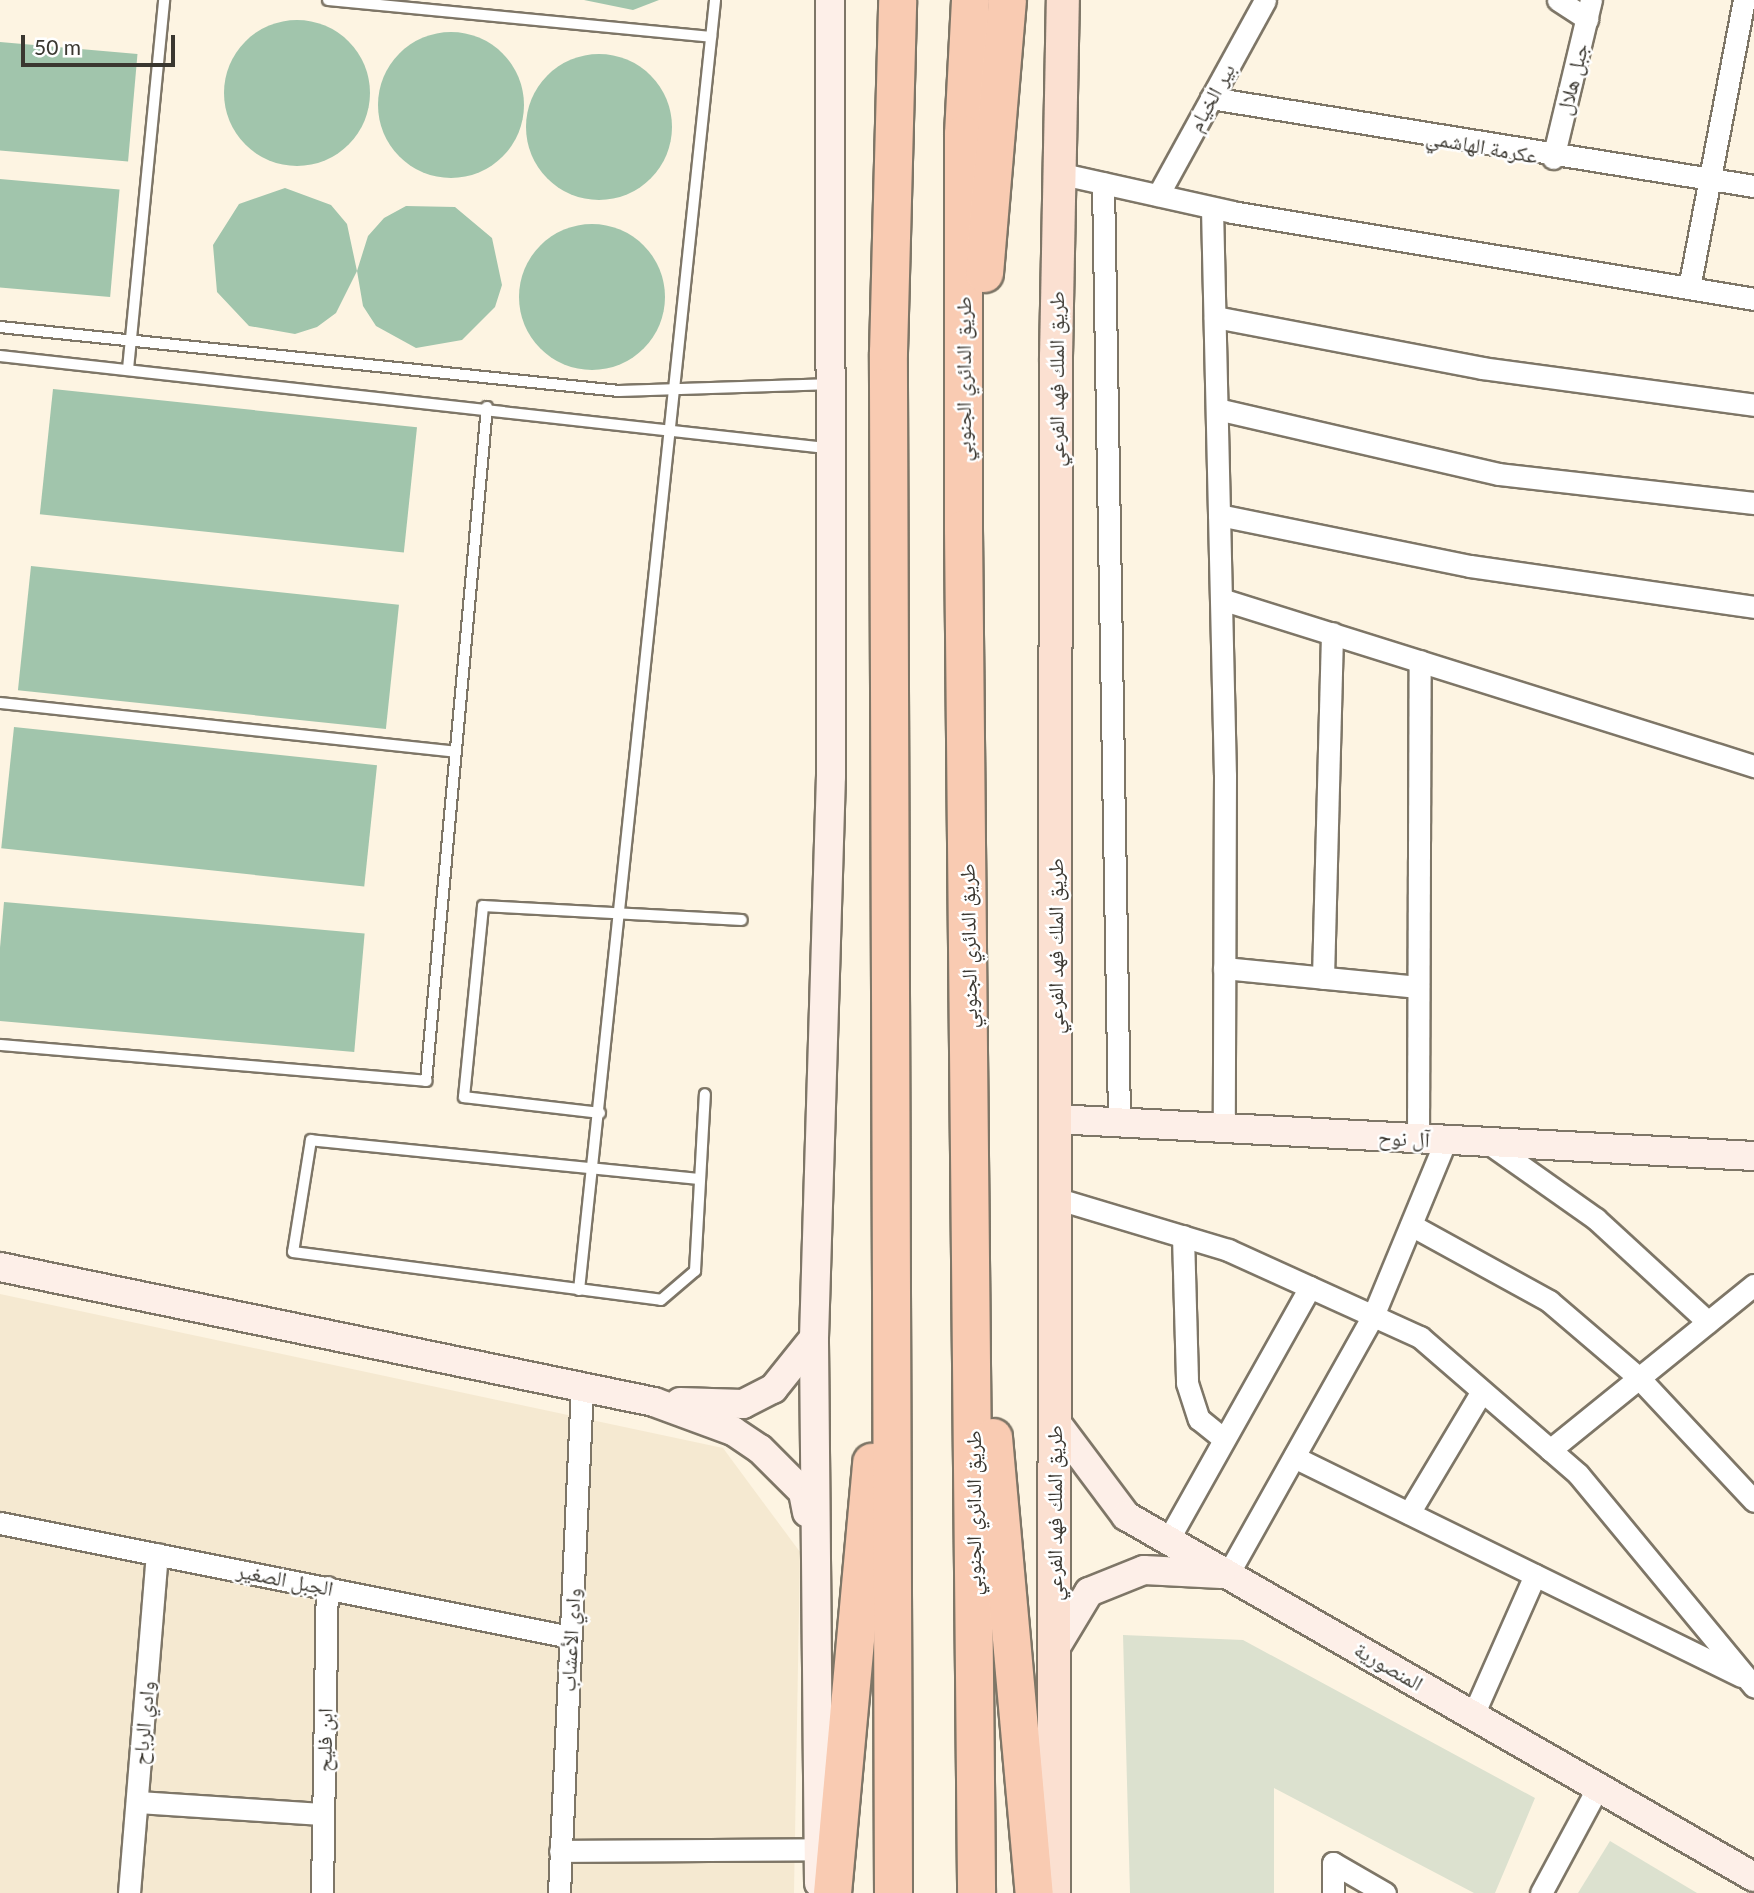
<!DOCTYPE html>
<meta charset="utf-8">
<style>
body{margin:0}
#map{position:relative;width:1754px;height:1893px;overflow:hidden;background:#fdf4e2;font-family:Lato,"Noto Naskh Arabic",sans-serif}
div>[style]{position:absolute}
.built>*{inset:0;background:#f5e9d1}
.water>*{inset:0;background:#a1c5ac;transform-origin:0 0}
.round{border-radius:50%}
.building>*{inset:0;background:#dce1cf}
.roads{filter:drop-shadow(2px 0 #7e7667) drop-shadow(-2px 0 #7e7667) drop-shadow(0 2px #7e7667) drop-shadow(0 -2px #7e7667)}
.lane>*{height:10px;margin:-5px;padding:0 5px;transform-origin:5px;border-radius:5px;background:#fff}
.street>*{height:21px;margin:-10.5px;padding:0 10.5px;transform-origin:10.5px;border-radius:10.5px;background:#fff}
.secondary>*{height:28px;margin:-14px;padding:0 14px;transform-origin:14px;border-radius:14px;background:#fdefe8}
.primary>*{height:32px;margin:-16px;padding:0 16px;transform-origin:16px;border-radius:16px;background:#fbe0d1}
.highway>*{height:37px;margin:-18.5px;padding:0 18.5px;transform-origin:18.5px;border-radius:18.5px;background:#f9cbb2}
span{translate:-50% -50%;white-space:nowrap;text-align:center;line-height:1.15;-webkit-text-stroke:5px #fff;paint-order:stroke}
.street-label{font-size:21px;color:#3a3730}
.scale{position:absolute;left:21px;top:35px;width:154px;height:32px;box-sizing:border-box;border:4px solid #3a3730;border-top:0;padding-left:9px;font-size:21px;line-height:24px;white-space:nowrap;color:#3a3730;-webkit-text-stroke:5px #fff;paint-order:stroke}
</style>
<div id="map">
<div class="built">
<i style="clip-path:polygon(0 1294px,723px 1448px,800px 1552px,794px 1893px,0 1893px)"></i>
</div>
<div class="water">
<i style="clip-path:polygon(584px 0,659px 0,633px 10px)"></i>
<i class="round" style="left:224px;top:20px;width:146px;height:146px"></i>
<i class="round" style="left:378px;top:32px;width:146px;height:146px"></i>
<i style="left:0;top:42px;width:138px;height:108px;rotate:5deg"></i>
<i class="round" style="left:526px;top:54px;width:146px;height:146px"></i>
<i style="left:0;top:179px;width:120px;height:108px;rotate:5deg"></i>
<i style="clip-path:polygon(285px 188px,331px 205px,347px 224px,357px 271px,368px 236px,384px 218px,406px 206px,455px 207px,492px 238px,502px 285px,495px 307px,462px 340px,416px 348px,376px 326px,363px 306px,357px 271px,336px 313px,317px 327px,295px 334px,249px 326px,217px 292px,213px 245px,239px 204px)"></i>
<i class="round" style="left:519px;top:224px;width:146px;height:146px"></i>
<i style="left:53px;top:389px;width:366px;height:126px;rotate:6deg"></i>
<i style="left:31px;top:566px;width:370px;height:125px;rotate:6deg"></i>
<i style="left:14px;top:727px;width:365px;height:122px;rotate:6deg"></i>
<i style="left:4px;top:902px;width:362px;height:119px;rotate:5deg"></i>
</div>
<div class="building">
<i style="clip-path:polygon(1123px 1635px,1243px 1640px,1535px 1798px,1495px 1893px,1474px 1893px,1274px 1788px,1274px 1893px,1130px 1893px)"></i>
<i style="clip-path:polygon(1610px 1841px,1697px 1893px,1578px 1893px)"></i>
</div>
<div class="roads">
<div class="lane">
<i style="left:328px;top:0;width:385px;rotate:5.5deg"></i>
<i style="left:0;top:327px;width:622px;rotate:5.9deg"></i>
<i style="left:619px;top:391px;width:207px;rotate:-1.9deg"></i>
<i style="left:0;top:356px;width:831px;rotate:6.36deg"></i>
<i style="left:128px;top:369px;width:371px;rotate:-84.4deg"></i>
<i style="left:0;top:703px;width:458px;rotate:6.1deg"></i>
<i style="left:0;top:1045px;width:428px;rotate:4.8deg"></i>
<i style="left:426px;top:1081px;width:677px;rotate:-84.83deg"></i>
<i style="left:600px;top:1113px;width:137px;rotate:-173.3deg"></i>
<i style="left:464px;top:1097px;width:192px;rotate:-84.3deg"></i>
<i style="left:483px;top:906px;width:259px;rotate:3.1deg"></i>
<i style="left:699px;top:1179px;width:390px;rotate:-174.3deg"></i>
<i style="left:311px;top:1140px;width:113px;rotate:99.1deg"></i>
<i style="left:293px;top:1252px;width:371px;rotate:7.4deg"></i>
<i style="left:661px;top:1300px;width:45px;rotate:-40.5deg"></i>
<i style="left:695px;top:1271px;width:177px;rotate:-86.8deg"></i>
<i style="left:579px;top:1290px;width:1297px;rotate:-83.98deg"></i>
</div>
<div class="street">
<i style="left:1558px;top:0;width:35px;rotate:33deg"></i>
<i style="left:1211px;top:98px;width:550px;rotate:9.21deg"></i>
<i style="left:1553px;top:158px;width:163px;rotate:-76.5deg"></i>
<i style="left:1058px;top:173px;width:178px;rotate:12.6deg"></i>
<i style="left:1232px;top:212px;width:529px;rotate:9.46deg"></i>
<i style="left:1103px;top:183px;width:940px;rotate:89.02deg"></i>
<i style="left:1158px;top:195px;width:222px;rotate:-61.2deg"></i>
<i style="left:1212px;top:208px;width:567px;rotate:88.69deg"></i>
<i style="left:1225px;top:775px;width:353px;rotate:90.2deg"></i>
<i style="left:1689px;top:288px;width:293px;rotate:-79.2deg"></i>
<i style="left:1215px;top:317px;width:272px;rotate:10.8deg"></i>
<i style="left:1482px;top:368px;width:275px;rotate:7.7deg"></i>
<i style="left:1217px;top:409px;width:289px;rotate:13deg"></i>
<i style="left:1499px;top:474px;width:257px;rotate:6.5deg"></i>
<i style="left:1219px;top:515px;width:256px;rotate:11.5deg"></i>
<i style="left:1470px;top:566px;width:287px;rotate:8.2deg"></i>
<i style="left:1221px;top:599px;width:559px;rotate:17.4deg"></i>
<i style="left:1224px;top:968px;width:195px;rotate:5.6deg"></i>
<i style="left:1323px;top:978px;width:345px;rotate:-88.5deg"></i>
<i style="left:1418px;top:1138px;width:477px;rotate:-89.8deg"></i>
<i style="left:1487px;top:1142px;width:133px;rotate:35.2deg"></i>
<i style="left:1596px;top:1219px;width:152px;rotate:42.6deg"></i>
<i style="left:1055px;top:1198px;width:181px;rotate:16.7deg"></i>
<i style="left:1228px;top:1250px;width:211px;rotate:24.4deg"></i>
<i style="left:1420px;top:1337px;width:209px;rotate:40.9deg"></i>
<i style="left:1578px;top:1474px;width:276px;rotate:50.4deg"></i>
<i style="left:1411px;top:1225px;width:158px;rotate:28.8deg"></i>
<i style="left:1549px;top:1301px;width:118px;rotate:40.5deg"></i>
<i style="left:1639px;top:1378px;width:168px;rotate:46.9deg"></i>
<i style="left:1183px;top:1236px;width:147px;rotate:88.4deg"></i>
<i style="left:1187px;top:1383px;width:38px;rotate:72deg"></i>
<i style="left:1199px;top:1419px;width:32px;rotate:39deg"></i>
<i style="left:1550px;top:1450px;width:262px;rotate:-39deg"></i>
<i style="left:1294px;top:1457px;width:498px;rotate:26.1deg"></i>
<i style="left:1409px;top:1513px;width:142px;rotate:-59.1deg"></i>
<i style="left:0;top:1523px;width:581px;rotate:11.31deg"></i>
<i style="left:1168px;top:1540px;width:290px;rotate:-60.7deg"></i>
<i style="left:1228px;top:1574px;width:296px;rotate:-60.7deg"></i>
<i style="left:1373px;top:1316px;width:191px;rotate:-67.5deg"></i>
<i style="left:1473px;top:1715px;width:153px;rotate:-66.1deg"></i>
<i style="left:137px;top:1802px;width:186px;rotate:3.7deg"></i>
<i style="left:560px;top:1851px;width:258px;rotate:-0.4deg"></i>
<i style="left:129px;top:1893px;width:340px;rotate:-85.3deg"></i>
<i style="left:322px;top:1893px;width:306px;rotate:-89.1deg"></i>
<i style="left:559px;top:1893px;width:507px;rotate:-87.4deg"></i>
<i style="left:1333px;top:1893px;width:30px;rotate:-90deg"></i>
<i style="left:1333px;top:1863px;width:60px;rotate:30deg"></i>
<i style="left:1541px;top:1893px;width:120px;rotate:-61.7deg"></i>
</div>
<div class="secondary">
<i style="left:1055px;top:1119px;width:700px;rotate:3.03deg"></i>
<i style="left:0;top:1267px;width:668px;rotate:11.66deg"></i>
<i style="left:654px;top:1402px;width:84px;rotate:20.2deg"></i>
<i style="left:733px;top:1431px;width:32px;rotate:34deg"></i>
<i style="left:760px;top:1449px;width:61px;rotate:45deg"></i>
<i style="left:803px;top:1492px;width:21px;rotate:79deg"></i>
<i style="left:680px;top:1402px;width:63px;rotate:1.8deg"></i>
<i style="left:743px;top:1404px;width:34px;rotate:-27deg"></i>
<i style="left:773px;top:1389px;width:65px;rotate:-51.2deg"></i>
<i style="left:1055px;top:1421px;width:119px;rotate:53.2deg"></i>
<i style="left:1126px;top:1516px;width:724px;rotate:29.89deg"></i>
<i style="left:1054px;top:1650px;width:68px;rotate:-58.9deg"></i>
<i style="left:1089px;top:1592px;width:59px;rotate:-21.8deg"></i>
<i style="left:1144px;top:1570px;width:77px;rotate:3deg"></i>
<i style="left:819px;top:1883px;width:545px;rotate:-90.53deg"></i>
<i style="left:814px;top:1338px;width:562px;rotate:-88.27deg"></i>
<i style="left:831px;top:776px;width:776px;rotate:-90.07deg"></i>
</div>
<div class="primary">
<i style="left:1054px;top:1893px;width:1536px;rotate:-89.93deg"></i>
<i style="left:1056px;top:357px;width:357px;rotate:-88.9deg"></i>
</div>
<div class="highway">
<i style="left:970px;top:0;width:134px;rotate:93deg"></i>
<i style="left:963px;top:134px;width:395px;rotate:90deg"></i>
<i style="left:963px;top:529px;width:1364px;rotate:89.45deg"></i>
<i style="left:984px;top:273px;width:274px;rotate:-85.2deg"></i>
<i style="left:993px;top:1437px;width:458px;rotate:84.9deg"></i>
<i style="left:832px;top:1893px;width:433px;rotate:-84.8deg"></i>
<i style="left:893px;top:1893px;width:1541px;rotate:-90.19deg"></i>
<i style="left:888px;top:352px;width:352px;rotate:-88.5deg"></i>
</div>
</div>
<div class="street-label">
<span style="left:1572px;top:79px;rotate:-76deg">جبل هلال</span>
<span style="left:1211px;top:97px;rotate:-61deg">بير الخيام</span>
<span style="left:1482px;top:146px;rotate:10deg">عكرمة الهاشمي</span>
<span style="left:963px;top:379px;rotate:-90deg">طريق الدائري الجنوبي</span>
<span style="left:1056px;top:379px;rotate:-90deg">طريق الملك فهد الفرعي</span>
<span style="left:968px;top:946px;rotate:-91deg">طريق الدائري الجنوبي</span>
<span style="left:1055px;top:946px;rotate:-90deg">طريق الملك فهد الفرعي</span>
<span style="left:1404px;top:1138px;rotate:3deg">آل نوح</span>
<span style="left:973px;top:1513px;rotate:-90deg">طريق الدائري الجنوبي</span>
<span style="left:1054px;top:1513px;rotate:-90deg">طريق الملك فهد الفرعي</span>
<span style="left:285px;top:1579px;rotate:11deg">الجبل الصغير</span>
<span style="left:570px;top:1640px;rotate:-87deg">وادي الأعشاب</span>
<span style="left:1389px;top:1666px;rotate:30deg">المنصورية</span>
<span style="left:143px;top:1723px;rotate:-85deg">وادي الرباح</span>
<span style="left:324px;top:1740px;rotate:-89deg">ابن فليح</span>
</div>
<div class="scale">50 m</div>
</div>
